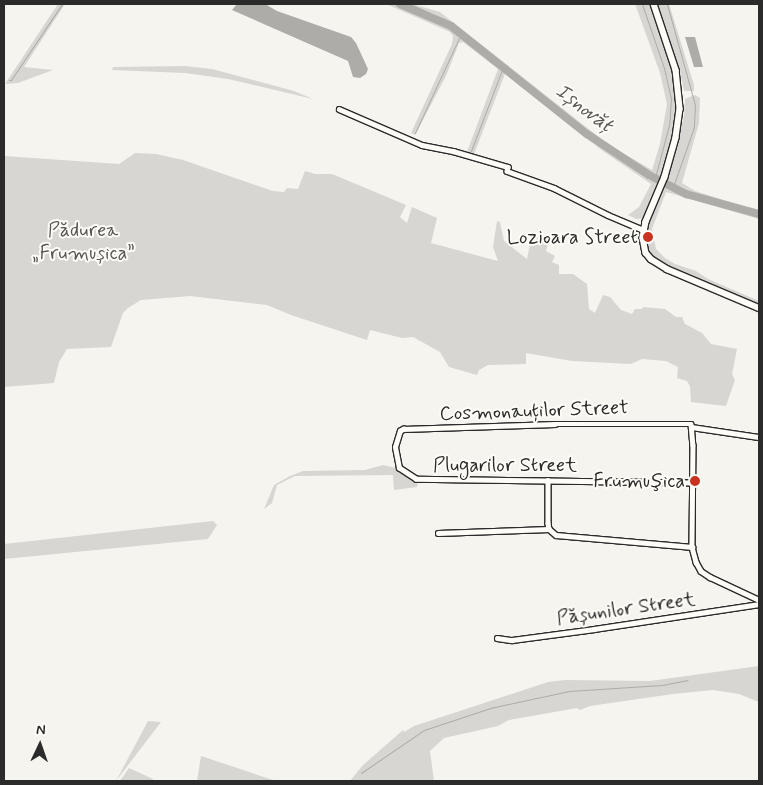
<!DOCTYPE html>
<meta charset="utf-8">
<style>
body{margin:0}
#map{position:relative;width:763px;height:785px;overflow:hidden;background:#f5f4ef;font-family:Mynerve,sans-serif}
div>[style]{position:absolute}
.green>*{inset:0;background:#d7d6d2}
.water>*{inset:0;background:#adaca9}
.stream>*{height:1px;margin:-0.5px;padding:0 0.5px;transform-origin:0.5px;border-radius:0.5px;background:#adaca9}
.river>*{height:8px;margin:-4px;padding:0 4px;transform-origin:4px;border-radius:4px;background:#adaca9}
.roads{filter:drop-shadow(1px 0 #2b2b2b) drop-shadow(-1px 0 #2b2b2b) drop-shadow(0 1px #2b2b2b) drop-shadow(0 -1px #2b2b2b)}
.minor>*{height:4.5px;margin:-2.25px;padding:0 2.25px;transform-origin:2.25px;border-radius:2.25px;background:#fdfcf7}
.tertiary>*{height:5.5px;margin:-2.75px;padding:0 2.75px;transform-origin:2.75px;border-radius:2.75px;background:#fdfcf7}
.dots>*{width:14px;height:14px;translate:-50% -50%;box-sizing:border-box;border:2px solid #fdfcf7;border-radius:50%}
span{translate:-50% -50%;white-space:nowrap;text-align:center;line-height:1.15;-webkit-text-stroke:4px #fdfcf7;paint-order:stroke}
.park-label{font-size:20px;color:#565655}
.poi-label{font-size:20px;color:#2b2b2b}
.right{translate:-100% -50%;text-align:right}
.street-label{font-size:20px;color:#2b2b2b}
.water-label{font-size:21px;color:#585857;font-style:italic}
.frame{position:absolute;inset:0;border:5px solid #2b2b2b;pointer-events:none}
.north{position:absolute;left:15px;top:720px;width:50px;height:50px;-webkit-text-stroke:4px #fdfcf7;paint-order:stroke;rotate:3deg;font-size:14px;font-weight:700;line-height:20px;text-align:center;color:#2b2b2b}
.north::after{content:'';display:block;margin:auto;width:18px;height:22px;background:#2b2b2b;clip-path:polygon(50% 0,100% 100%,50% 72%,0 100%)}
</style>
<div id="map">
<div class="green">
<i style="clip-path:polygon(58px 4px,65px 4px,24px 67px,53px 70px,18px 83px,5px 84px)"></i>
<i style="clip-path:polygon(386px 4px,412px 4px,440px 12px,609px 145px,652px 170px,660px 144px,667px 104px,660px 73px,635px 4px,651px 4px,673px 70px,677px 100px,673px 135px,662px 173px,645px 218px,636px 219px,628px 215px,639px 207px,651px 184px,600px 149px,505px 74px,474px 154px,467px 152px,498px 69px,463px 42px,459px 43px,446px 76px,415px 135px,411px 133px,452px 44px,453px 36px,450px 32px)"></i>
<i style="clip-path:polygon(657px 4px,669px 4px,694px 85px,694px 91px,684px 91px,680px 71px)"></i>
<i style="clip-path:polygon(185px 66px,212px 69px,294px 91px,313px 99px,228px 79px,185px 73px,112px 70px,113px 67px)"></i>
<i style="clip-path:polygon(695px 95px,700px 98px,699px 123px,682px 183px,695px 191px,759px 211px,759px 219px,666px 192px,652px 229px,656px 249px,665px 258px,675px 264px,696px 271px,708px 279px,759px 301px,759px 306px,662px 264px,649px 254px,646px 245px,647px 228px,668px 178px,684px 116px,685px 99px)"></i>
<i style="clip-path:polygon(135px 153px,156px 154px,183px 160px,273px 191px,284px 192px,287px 188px,298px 189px,305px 171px,315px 174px,332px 174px,406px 205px,400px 217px,407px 223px,412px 207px,437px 218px,431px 243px,498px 261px,493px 247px,497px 221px,500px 222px,504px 241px,527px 259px,532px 234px,548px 244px,546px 251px,555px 256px,552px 262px,559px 265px,559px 274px,573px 274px,587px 284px,589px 309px,595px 313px,603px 295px,610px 297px,621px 310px,632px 314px,635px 309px,642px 309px,643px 307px,665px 309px,676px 317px,682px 317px,685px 324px,702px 333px,711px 344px,737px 349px,732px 374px,735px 380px,726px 406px,691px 402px,690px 386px,687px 381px,677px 378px,678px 367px,666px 361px,642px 359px,631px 364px,572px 361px,526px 353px,526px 364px,488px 365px,479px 370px,477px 375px,449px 367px,440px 352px,413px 337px,402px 338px,370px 330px,367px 340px,291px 315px,267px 305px,190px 296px,141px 300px,128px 308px,123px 313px,111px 347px,67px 349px,59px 362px,54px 383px,4px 387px,4px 156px,119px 164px)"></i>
<i style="clip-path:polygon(383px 465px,396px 468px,406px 477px,418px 482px,417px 487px,394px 490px,393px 475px,295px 476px,277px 485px,272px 503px,264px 509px,274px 485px,290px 476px,303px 471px,365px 470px)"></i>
<i style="clip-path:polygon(213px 521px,217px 525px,208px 539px,4px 559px,4px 544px)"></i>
<i style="clip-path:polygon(759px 666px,759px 702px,739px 694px,713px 690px,673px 694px,590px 706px,580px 710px,577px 708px,509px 720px,498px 726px,444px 738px,430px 751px,434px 781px,350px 781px,362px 766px,403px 730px,404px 732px,414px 726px,548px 682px,565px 680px,650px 681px)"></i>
<i style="clip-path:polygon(148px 721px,161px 722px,116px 781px)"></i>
<i style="clip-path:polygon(201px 756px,276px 781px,197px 781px)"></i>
<i style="clip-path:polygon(129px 768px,153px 779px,152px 781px,120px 781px)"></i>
</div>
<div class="water">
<i style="clip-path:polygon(237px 4px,265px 4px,277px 11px,351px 37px,356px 43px,368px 69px,366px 74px,360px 78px,353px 77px,348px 61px,232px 10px)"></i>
<i style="clip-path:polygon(685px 37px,695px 37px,703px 67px,694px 67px)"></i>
</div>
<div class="stream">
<i style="left:642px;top:4px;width:68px;rotate:71deg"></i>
<i style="left:664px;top:68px;width:32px;rotate:77deg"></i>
<i style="left:671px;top:99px;width:26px;rotate:94deg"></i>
<i style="left:669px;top:125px;width:55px;rotate:104.8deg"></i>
<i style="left:667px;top:4px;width:105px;rotate:74.5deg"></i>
<i style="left:695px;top:105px;width:22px;rotate:93deg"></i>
<i style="left:694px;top:127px;width:64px;rotate:109.3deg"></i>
<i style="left:9px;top:80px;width:2px"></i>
<i style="left:11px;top:80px;width:92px;rotate:-56.1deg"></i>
<i style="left:415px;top:133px;width:109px;rotate:-65.1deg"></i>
<i style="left:471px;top:151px;width:90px;rotate:-69.1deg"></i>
<i style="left:361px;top:773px;width:76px;rotate:-34.3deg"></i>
<i style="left:424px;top:730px;width:70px;rotate:-18.4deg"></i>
<i style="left:490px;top:708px;width:81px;rotate:-12.1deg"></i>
<i style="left:569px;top:691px;width:93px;rotate:-3.7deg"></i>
<i style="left:662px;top:685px;width:26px;rotate:-11deg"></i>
</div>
<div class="river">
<i style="left:400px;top:4px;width:56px;rotate:23.3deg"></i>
<i style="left:451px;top:26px;width:174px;rotate:38.5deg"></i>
<i style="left:587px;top:134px;width:74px;rotate:33.5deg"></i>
<i style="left:649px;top:175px;width:42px;rotate:27.2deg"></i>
<i style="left:686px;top:194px;width:76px;rotate:15.3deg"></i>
</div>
<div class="roads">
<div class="minor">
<i style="left:339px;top:109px;width:90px;rotate:23.4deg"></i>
<i style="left:422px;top:145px;width:32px;rotate:11deg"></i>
<i style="left:453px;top:151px;width:57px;rotate:16.2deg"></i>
<i style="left:508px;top:167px;width:4px;rotate:104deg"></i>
<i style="left:507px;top:171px;width:50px;rotate:19.9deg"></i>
<i style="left:554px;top:188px;width:60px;rotate:26.6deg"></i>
<i style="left:608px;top:215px;width:39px;rotate:23deg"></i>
<i style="left:692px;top:427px;width:68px;rotate:8.5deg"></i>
<i style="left:548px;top:480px;width:43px;rotate:90deg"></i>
<i style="left:548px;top:523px;width:6px;rotate:81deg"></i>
<i style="left:549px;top:529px;width:9px;rotate:41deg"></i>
<i style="left:556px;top:535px;width:137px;rotate:5deg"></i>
<i style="left:693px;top:483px;width:277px;rotate:-179.2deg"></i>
<i style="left:416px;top:479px;width:20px;rotate:-147deg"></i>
<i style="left:399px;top:468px;width:21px;rotate:-101deg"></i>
<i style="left:395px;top:447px;width:17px;rotate:-73deg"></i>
<i style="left:400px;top:431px;width:4px;rotate:-34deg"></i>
<i style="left:403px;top:429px;width:152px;rotate:-1.9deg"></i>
<i style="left:555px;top:424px;width:136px"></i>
<i style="left:691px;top:424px;width:21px;rotate:85deg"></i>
<i style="left:693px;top:445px;width:102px;rotate:90.6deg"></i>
<i style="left:692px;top:547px;width:16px;rotate:75deg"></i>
<i style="left:696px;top:562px;width:10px;rotate:61deg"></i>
<i style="left:701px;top:571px;width:11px;rotate:34deg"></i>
<i style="left:710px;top:577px;width:54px;rotate:25.1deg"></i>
<i style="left:438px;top:533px;width:111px;rotate:-2.1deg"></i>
<i style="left:497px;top:638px;width:15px;rotate:8deg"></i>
<i style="left:512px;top:640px;width:83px;rotate:-7.6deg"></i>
<i style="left:594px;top:629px;width:167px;rotate:-8.6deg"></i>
</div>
<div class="tertiary">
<i style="left:654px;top:4px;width:70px;rotate:71.6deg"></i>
<i style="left:676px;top:70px;width:39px;rotate:84deg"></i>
<i style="left:680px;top:109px;width:29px;rotate:98deg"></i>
<i style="left:676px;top:138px;width:41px;rotate:105.8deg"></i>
<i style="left:665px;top:177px;width:49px;rotate:112.9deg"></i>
<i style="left:646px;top:222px;width:16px;rotate:101deg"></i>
<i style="left:643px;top:238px;width:15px;rotate:79deg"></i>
<i style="left:646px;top:253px;width:8px;rotate:50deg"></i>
<i style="left:651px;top:259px;width:19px;rotate:32deg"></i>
<i style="left:667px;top:269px;width:100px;rotate:23deg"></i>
</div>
</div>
<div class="dots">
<i style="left:648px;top:237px;background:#c8321e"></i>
<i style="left:695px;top:481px;background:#c8321e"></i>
</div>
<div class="park-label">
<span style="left:83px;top:242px">Pădurea<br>„Frumușica”</span>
</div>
<div class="poi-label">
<span class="right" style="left:638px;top:237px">Lozioara Street</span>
<span class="right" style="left:685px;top:481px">Frumuşica</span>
</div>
<div class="street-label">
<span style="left:534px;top:411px;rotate:-2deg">Cosmonauților Street</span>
<span style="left:505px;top:465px">Plugarilor Street</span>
<span style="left:626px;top:609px;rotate:-8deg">Pășunilor Street</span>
</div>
<div class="water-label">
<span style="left:584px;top:108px;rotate:37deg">Ișnovăț</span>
</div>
<div class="frame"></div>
<div class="north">N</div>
</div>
